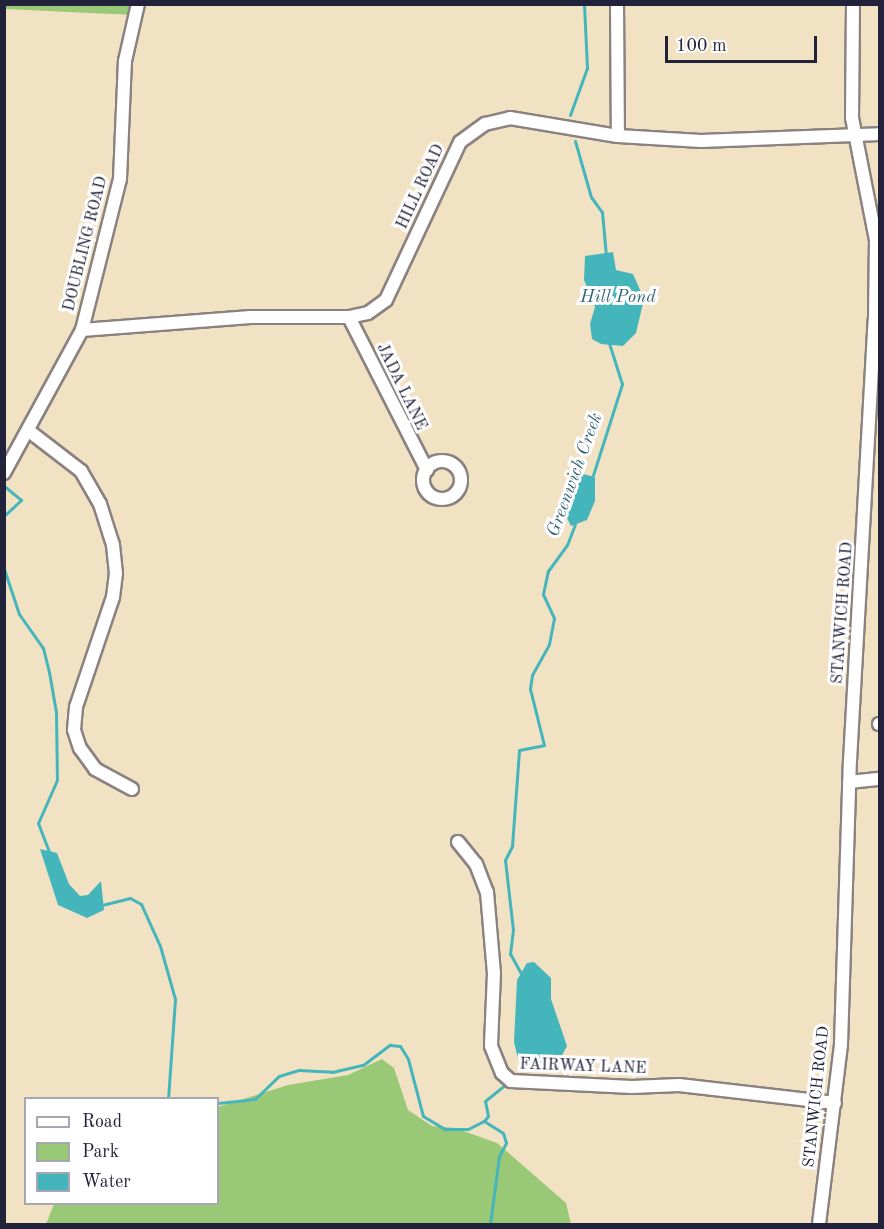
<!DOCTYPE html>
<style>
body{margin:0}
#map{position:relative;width:884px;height:1229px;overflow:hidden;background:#f2e2c4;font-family:"Old Standard TT",serif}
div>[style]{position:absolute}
.green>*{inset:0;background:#99c876}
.water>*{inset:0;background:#45b5bc}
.stream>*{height:3px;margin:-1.5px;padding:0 1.5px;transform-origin:1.5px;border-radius:1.5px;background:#45b5bc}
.roads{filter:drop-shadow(2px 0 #8a8280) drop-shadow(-2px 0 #8a8280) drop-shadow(0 2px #8a8280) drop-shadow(0 -2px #8a8280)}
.minor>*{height:12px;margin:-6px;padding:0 6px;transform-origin:6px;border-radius:6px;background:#fff}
.minor>.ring{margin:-6px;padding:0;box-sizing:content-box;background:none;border:12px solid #fff;border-radius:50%}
span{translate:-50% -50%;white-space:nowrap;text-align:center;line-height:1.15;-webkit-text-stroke:6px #fff;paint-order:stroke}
.street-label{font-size:16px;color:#22223b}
.water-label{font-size:18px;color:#326475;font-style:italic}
.frame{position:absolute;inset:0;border:6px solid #22223b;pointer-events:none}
.legend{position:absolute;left:24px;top:1097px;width:195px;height:108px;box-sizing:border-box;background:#fff;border:2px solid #a7a7b1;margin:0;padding:8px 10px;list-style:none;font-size:18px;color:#22223b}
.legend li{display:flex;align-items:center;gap:12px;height:30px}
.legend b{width:30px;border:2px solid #a7a7b1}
.scale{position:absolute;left:665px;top:36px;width:152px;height:27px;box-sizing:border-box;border:3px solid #22223b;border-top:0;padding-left:8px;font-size:18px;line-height:21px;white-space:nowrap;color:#22223b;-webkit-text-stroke:4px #fff;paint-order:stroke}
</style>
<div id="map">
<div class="green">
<i style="clip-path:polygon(4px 5px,137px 5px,134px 15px,5px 9px)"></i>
<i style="clip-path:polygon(382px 1059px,394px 1068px,408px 1110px,432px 1126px,455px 1128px,497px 1143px,566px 1203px,571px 1224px,46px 1224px,54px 1204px,218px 1204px,218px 1107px,288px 1085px,348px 1075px)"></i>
</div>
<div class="water">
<i style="clip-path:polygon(613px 252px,616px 270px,633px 274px,644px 299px,636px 333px,623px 346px,601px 344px,592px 339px,590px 324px,595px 307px,584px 280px,585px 256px)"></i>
<i style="clip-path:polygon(579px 473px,595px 477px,595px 501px,587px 520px,571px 526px,562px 508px,567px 500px,567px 486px)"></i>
<i style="clip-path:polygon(40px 849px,57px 853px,69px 884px,80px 896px,88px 895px,101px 881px,104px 910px,87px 918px,58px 905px)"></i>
<i style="clip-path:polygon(534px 962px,551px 978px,551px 999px,567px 1046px,557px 1065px,536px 1071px,518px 1059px,514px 1042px,517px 980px,527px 963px)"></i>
</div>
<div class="stream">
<i style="left:570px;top:115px;width:50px;rotate:-70.1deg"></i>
<i style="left:587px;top:68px;width:64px;rotate:-92.7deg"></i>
<i style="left:575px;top:141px;width:58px;rotate:74.1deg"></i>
<i style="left:591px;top:197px;width:19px;rotate:54deg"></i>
<i style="left:602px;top:212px;width:44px;rotate:84.8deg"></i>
<i style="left:593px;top:475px;width:96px;rotate:-72.3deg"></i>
<i style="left:622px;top:384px;width:43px;rotate:-107.6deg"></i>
<i style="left:4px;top:486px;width:22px;rotate:39deg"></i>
<i style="left:21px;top:500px;width:23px;rotate:137deg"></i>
<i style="left:4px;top:569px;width:47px;rotate:71.6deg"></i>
<i style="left:19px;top:614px;width:42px;rotate:54.8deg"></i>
<i style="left:43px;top:648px;width:25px;rotate:76deg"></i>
<i style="left:49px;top:672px;width:41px;rotate:80.1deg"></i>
<i style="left:56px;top:712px;width:68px;rotate:89.2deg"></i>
<i style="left:57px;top:780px;width:47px;rotate:113.8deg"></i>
<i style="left:38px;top:823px;width:31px;rotate:69deg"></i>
<i style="left:102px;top:905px;width:29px;rotate:-14deg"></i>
<i style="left:130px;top:898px;width:13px;rotate:29deg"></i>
<i style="left:141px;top:904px;width:46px;rotate:65.7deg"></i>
<i style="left:160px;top:946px;width:55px;rotate:74.2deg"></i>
<i style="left:175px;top:999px;width:99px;rotate:94deg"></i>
<i style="left:523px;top:977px;width:26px;rotate:-119deg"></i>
<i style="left:510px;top:954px;width:24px;rotate:-83deg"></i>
<i style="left:513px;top:930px;width:70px;rotate:-96.5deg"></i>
<i style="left:505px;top:860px;width:16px;rotate:-63deg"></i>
<i style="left:512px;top:846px;width:96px;rotate:-85.8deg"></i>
<i style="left:519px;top:750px;width:25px;rotate:-11deg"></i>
<i style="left:544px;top:745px;width:58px;rotate:-104deg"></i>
<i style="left:530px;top:689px;width:14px;rotate:-82deg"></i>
<i style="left:532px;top:675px;width:35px;rotate:-61deg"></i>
<i style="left:549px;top:644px;width:26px;rotate:-79deg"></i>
<i style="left:554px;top:618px;width:26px;rotate:-115deg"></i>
<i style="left:543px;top:594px;width:24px;rotate:-78deg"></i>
<i style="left:548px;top:571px;width:32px;rotate:-54deg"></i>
<i style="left:567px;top:545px;width:22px;rotate:-69deg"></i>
<i style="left:218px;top:1103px;width:37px;rotate:-6deg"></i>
<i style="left:255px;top:1099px;width:33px;rotate:-44deg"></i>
<i style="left:279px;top:1076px;width:21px;rotate:-17deg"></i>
<i style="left:299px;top:1070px;width:33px;rotate:3deg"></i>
<i style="left:332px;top:1072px;width:32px;rotate:-13deg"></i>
<i style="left:363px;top:1065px;width:34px;rotate:-37deg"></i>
<i style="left:390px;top:1045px;width:10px;rotate:6deg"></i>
<i style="left:400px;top:1046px;width:15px;rotate:58deg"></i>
<i style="left:408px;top:1059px;width:59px;rotate:75.3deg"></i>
<i style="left:423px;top:1116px;width:26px;rotate:31deg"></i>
<i style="left:445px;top:1129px;width:23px"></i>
<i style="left:468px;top:1129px;width:18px;rotate:-27deg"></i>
<i style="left:484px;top:1121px;width:22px;rotate:32deg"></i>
<i style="left:503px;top:1133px;width:10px;rotate:73deg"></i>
<i style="left:506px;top:1143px;width:15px;rotate:118deg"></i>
<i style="left:499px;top:1156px;width:69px;rotate:97.5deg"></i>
<i style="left:484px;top:1121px;width:6px;rotate:-51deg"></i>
<i style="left:488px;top:1116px;width:15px;rotate:-101deg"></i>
<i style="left:485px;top:1101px;width:26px;rotate:-39deg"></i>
</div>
<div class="roads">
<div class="minor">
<i style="left:617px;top:4px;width:132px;rotate:89.6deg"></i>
<i style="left:349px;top:317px;width:172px;rotate:63deg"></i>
<i style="left:82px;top:330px;width:169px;rotate:-4.4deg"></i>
<i style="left:250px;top:317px;width:99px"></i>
<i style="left:349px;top:317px;width:19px;rotate:-12deg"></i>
<i style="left:368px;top:313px;width:22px;rotate:-36deg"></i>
<i style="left:386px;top:300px;width:174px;rotate:-64.9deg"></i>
<i style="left:460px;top:142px;width:31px;rotate:-36deg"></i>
<i style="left:485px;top:124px;width:26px;rotate:-13deg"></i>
<i style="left:510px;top:118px;width:109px;rotate:9.5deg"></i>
<i style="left:618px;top:136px;width:83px;rotate:3.4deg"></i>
<i style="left:701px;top:141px;width:179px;rotate:-2.2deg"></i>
<i style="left:29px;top:431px;width:66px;rotate:37.6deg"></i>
<i style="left:81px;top:471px;width:38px;rotate:60deg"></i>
<i style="left:100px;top:504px;width:43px;rotate:72.4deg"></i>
<i style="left:113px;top:545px;width:28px;rotate:84deg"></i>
<i style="left:116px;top:573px;width:24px;rotate:97deg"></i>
<i style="left:113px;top:597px;width:116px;rotate:108.6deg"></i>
<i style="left:76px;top:707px;width:23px;rotate:95deg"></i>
<i style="left:74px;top:730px;width:19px;rotate:72deg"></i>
<i style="left:80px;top:748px;width:26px;rotate:54deg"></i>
<i style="left:95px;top:769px;width:42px;rotate:28.4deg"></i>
<i class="ring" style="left:423px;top:461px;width:26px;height:26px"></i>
<i style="left:4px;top:473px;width:163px;rotate:-61.4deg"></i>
<i style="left:82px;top:330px;width:156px;rotate:-75.9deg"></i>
<i style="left:120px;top:179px;width:118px;rotate:-87.6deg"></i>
<i style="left:125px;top:61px;width:58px;rotate:-77.2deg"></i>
<i style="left:879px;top:724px;width:1px"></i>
<i style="left:849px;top:782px;width:31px;rotate:-6deg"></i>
<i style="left:458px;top:842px;width:28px;rotate:51deg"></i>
<i style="left:476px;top:864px;width:30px;rotate:69deg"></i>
<i style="left:487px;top:892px;width:81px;rotate:85.1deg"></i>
<i style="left:494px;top:973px;width:73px;rotate:92.4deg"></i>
<i style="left:491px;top:1046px;width:29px;rotate:68deg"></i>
<i style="left:502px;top:1073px;width:12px;rotate:42deg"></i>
<i style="left:511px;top:1081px;width:121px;rotate:2.8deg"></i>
<i style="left:632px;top:1087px;width:47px;rotate:-2.4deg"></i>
<i style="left:679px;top:1085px;width:157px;rotate:6.6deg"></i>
<i style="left:819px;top:1224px;width:181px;rotate:-83deg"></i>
<i style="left:841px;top:1044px;width:283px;rotate:-88.2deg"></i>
<i style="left:850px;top:761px;width:442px;rotate:-86.8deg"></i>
<i style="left:875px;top:320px;width:80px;rotate:-89.3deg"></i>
<i style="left:876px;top:240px;width:124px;rotate:-101.1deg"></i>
<i style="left:852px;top:118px;width:114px;rotate:-89.5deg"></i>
</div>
</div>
<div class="street-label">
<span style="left:421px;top:187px;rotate:-65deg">HILL ROAD</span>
<span style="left:86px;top:244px;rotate:-76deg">DOUBLING ROAD</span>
<span style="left:401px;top:387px;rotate:64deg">JADA LANE</span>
<span style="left:843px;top:613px;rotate:-86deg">STANWICH ROAD</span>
<span style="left:583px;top:1067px;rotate:2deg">FAIRWAY LANE</span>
<span style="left:817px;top:1097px;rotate:-84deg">STANWICH ROAD</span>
</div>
<div class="water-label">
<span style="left:618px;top:297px">Hill Pond</span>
<span style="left:575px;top:475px;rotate:-70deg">Greenwich Creek</span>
</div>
<div class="frame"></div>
<ul class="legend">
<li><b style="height:8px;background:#fff"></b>Road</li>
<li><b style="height:16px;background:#99c876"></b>Park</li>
<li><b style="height:16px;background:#45b5bc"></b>Water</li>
</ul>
<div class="scale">100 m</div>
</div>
